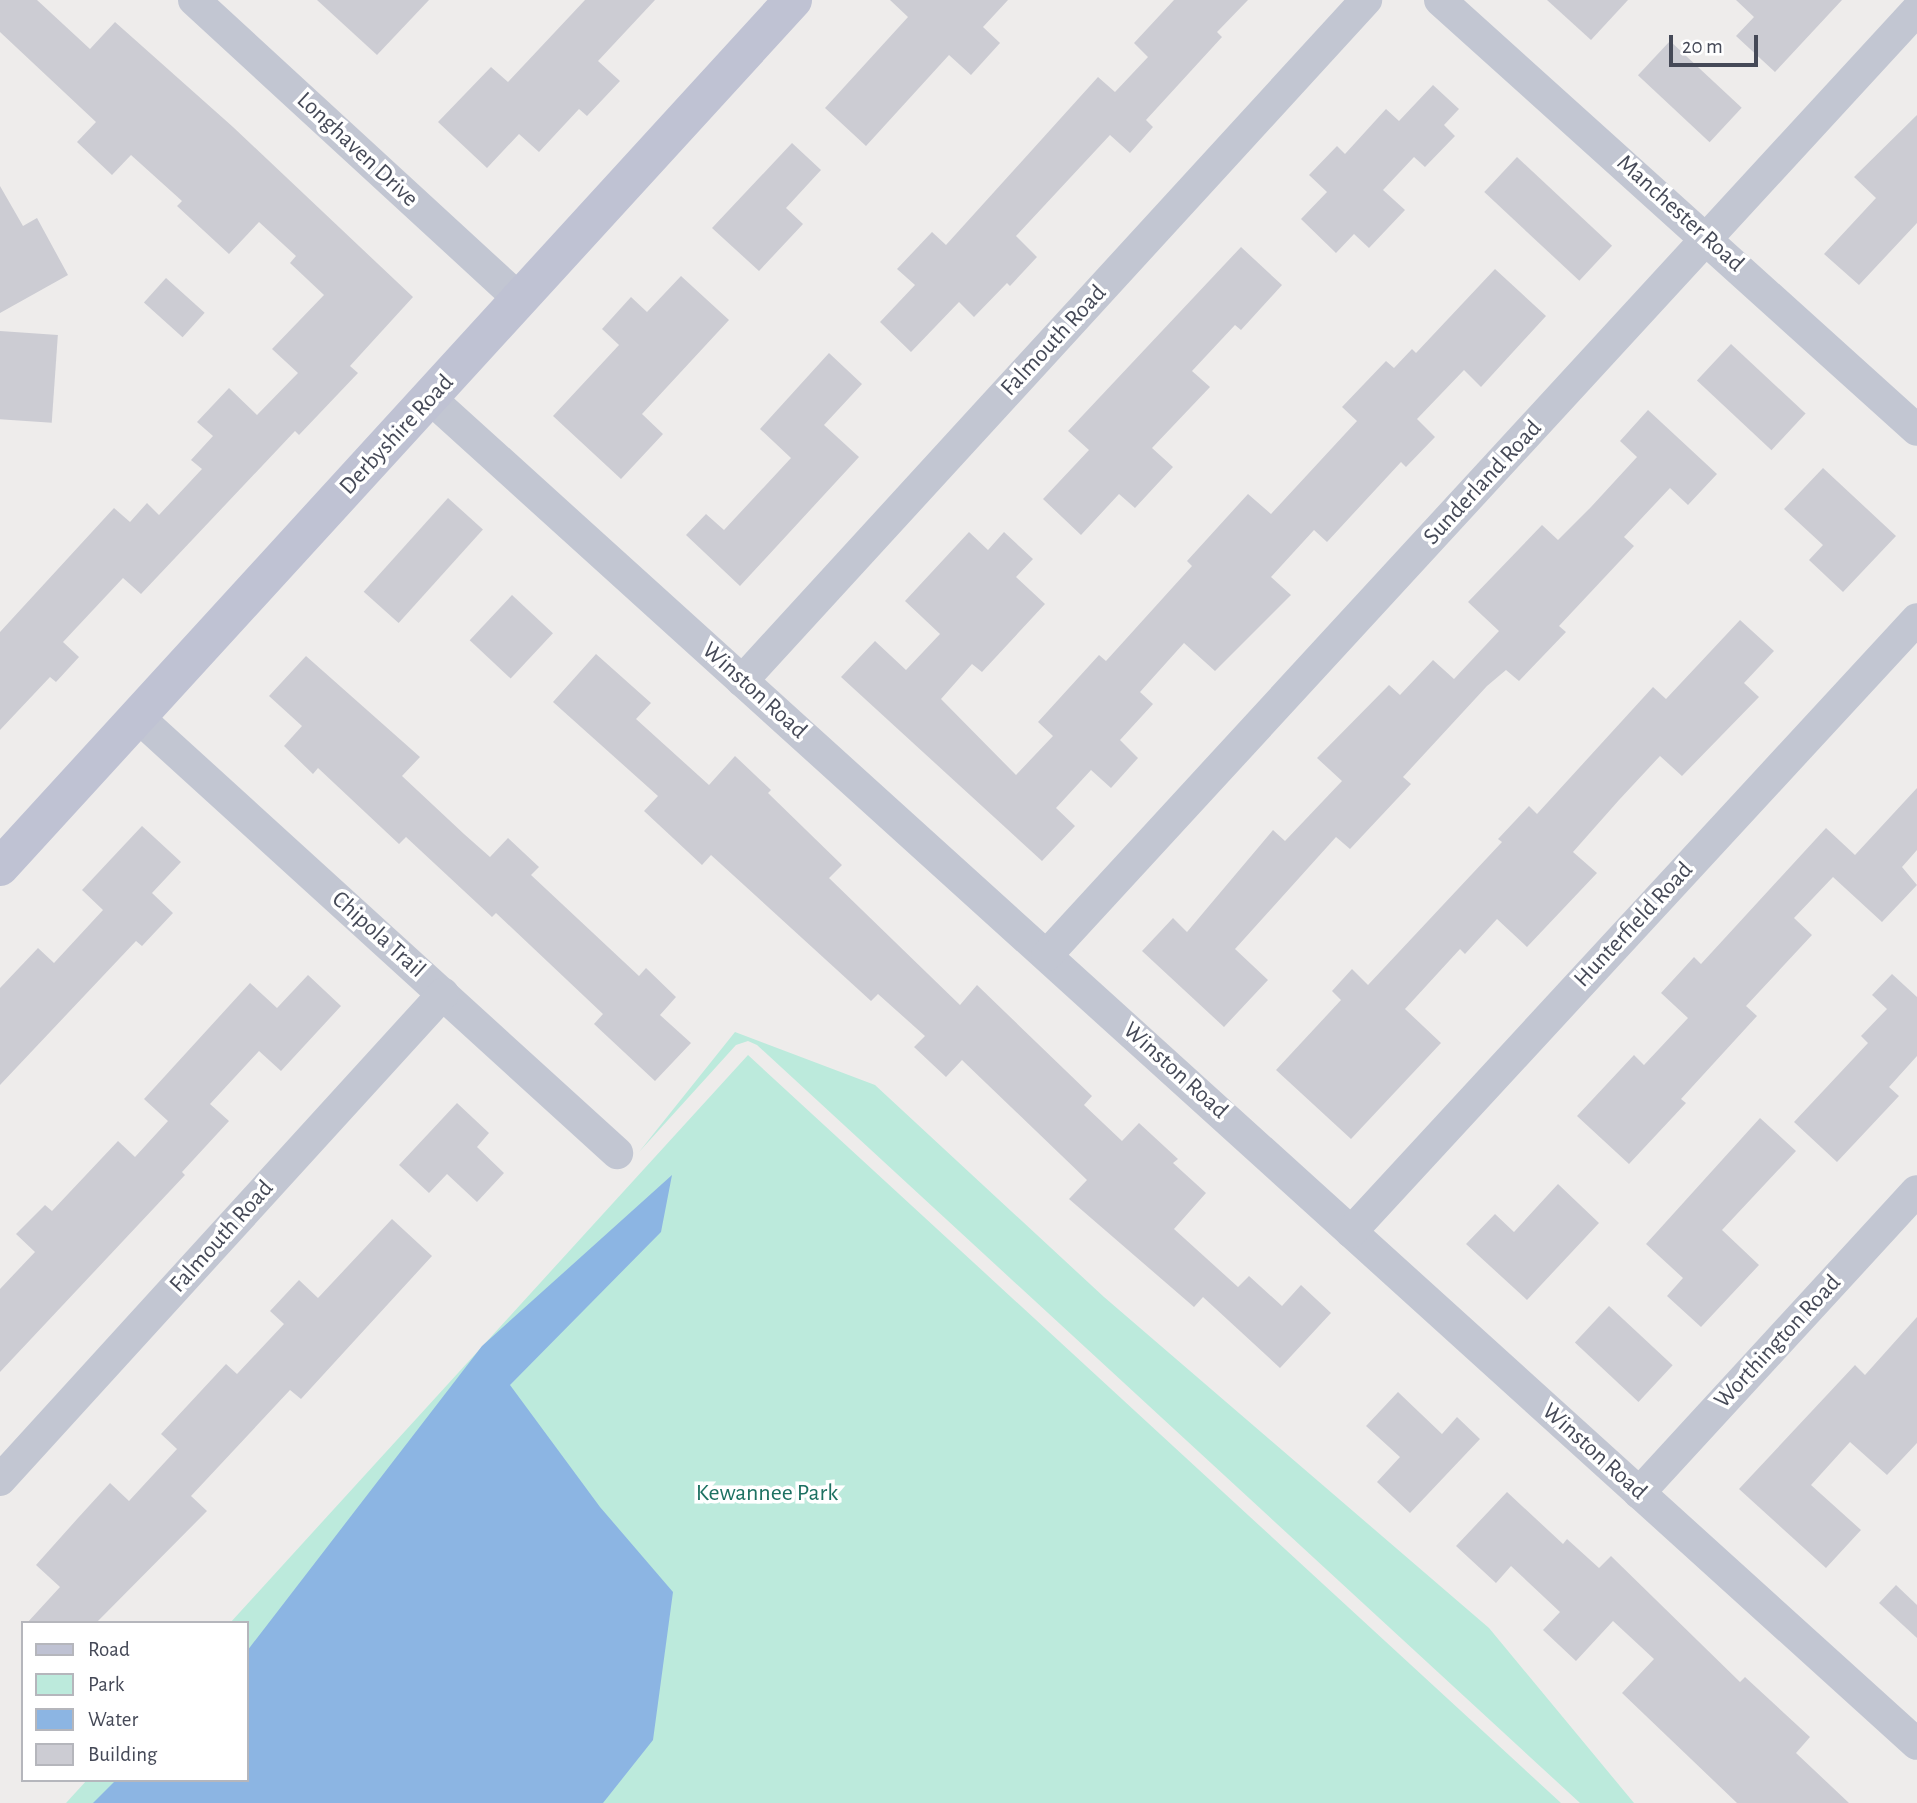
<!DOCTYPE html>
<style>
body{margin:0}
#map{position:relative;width:1917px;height:1803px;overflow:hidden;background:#eeeceb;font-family:"Alegreya Sans",sans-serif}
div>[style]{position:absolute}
.green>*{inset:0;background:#bceadc}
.water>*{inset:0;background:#8cb5e3}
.building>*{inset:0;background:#ccccd3;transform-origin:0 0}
.street>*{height:32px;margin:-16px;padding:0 16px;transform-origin:16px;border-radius:16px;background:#c2c6d2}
.secondary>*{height:38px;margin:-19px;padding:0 19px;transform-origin:19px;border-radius:19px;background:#bfc2d3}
span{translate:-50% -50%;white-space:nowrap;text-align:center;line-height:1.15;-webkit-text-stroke:7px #fff;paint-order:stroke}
.street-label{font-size:24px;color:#454957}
.park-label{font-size:24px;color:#1d7162}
.legend{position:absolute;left:21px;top:1621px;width:228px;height:161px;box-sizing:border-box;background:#fff;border:2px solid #b5b6bc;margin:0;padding:9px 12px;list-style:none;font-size:21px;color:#454957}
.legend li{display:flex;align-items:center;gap:14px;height:35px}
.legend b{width:35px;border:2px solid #b5b6bc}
.scale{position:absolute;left:1669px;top:35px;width:89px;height:32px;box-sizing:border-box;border:4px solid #454957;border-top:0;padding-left:9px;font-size:21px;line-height:24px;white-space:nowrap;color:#454957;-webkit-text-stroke:5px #fff;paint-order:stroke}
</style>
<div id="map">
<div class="green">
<i style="clip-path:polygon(735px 1032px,875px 1085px,1104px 1297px,1489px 1628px,1634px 1803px,1580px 1803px,757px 1045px,748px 1041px,736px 1045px,639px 1152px)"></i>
<i style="clip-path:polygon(748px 1055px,1561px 1803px,66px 1803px,87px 1780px,247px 1780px,247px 1623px,230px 1623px)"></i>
</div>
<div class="water">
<i style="clip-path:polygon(672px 1175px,661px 1232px,510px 1385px,600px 1507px,673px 1592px,653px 1740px,603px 1803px,93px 1803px,116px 1780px,247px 1780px,247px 1651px,482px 1346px)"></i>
</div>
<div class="building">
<i style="clip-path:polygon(0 0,37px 0,90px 49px,115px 22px,233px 127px,413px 297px,350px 366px,358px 373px,299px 435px,295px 431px,141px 594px,123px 578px,63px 642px,79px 657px,56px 682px,50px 677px,0 730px,0 632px,114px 508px,130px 522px,147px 503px,159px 515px,202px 469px,191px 460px,213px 436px,197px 422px,229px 388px,257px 415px,298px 373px,272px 349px,324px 295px,290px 263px,296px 256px,259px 222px,229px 254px,177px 206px,182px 201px,131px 155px,112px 175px,77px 142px,96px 122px,0 32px)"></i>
<i style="clip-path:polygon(317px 0,429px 0,377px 55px)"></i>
<i style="clip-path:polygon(585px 0,655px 0,598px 61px,620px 81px,587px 116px,579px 109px,539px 152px,519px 134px,487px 168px,438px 122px,491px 67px,508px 82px)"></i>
<i style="clip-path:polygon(890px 0,1008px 0,983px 27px,1000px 43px,971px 75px,949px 55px,866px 146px,825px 108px,908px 17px)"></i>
<i style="clip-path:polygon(1174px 0,1248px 0,1217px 32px,1222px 37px,1146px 120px,1153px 127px,1130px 153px,1110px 135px,1016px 236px,1037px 257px,1010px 286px,1007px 283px,974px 317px,959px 302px,911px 352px,880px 322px,915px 285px,897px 269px,932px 232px,946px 245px,1098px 77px,1115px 92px,1148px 57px,1134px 43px)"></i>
<i style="clip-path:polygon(1547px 0,1628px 0,1591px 40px)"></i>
<i style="clip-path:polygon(1736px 0,1842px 0,1775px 72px,1736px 36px,1754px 17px)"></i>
<i style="left:1670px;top:41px;width:98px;height:47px;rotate:43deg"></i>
<i style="clip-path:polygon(1433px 85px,1459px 109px,1444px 125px,1455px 136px,1425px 167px,1414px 157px,1383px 190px,1405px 210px,1369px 248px,1354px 234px,1336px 253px,1301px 219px,1327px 192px,1309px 175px,1337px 146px,1345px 154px,1386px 109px,1399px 121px)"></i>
<i style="clip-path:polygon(1917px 115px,1917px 223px,1859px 285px,1824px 254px,1876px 198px,1854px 177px)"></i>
<i style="clip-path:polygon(792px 143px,821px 170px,786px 208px,803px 224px,759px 271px,712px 228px)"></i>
<i style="left:1517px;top:157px;width:130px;height:48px;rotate:43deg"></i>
<i style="clip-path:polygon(0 186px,23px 226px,37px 218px,68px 275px,0 313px)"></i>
<i style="clip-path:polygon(1241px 247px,1282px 285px,1241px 330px,1235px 325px,1192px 371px,1210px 387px,1152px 448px,1173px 467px,1135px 508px,1119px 494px,1081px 535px,1043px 499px,1089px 450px,1068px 431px)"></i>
<i style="clip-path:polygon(1495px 269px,1546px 316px,1481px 387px,1464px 370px,1417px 419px,1435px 437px,1406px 467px,1401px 462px,1327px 542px,1314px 530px,1271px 577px,1291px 595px,1215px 671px,1184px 643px,1140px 692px,1153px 704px,1120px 740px,1138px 758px,1111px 788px,1091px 770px,1056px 808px,1075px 826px,1042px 861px,841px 677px,875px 641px,906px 670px,940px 634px,905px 601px,969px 532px,988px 550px,1004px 532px,1033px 559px,1016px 577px,1045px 604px,982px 672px,972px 664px,941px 699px,1016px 775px,1053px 736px,1038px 722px,1099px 655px,1106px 661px,1192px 566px,1187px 561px,1248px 494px,1271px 514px,1357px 421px,1342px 407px,1386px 361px,1394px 368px,1412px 349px,1416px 353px)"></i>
<i style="clip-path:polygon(681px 276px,729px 320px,642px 414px,663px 434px,621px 479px,553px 416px,619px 345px,602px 329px,631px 297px,647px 312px)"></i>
<i style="left:166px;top:278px;width:52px;height:33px;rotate:42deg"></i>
<i style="left:0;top:331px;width:58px;height:88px;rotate:4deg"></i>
<i style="left:1731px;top:344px;width:102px;height:50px;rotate:43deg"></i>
<i style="clip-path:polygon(829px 353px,862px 384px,824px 425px,859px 457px,740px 586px,686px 535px,706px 514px,724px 530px,791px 458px,760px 429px)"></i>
<i style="clip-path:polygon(1648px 410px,1717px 474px,1688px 505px,1670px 488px,1624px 537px,1634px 546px,1559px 626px,1566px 632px,1519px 681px,1506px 670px,1487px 686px,1403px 777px,1411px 784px,1350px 849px,1336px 837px,1235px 949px,1268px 980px,1224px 1027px,1142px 951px,1173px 918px,1187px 932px,1273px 830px,1285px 841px,1342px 781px,1317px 758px,1389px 685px,1400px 695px,1433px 660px,1454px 679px,1499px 631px,1468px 602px,1542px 525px,1558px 540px,1591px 507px,1637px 457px,1620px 441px)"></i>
<i style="clip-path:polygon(1823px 468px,1896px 536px,1843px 592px,1809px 560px,1823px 545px,1784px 509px)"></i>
<i style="left:448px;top:498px;width:47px;height:126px;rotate:42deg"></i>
<i style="left:512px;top:595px;width:56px;height:62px;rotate:43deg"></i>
<i style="clip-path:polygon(1740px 620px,1774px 651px,1744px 683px,1759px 697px,1682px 776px,1660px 756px,1619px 800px,1573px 852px,1597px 873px,1527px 947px,1497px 919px,1465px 954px,1460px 949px,1405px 1009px,1441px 1043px,1351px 1139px,1276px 1070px,1341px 1000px,1332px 991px,1352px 969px,1368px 985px,1502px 842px,1498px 839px,1529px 806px,1537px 814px,1653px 687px,1666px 699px)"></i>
<i style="clip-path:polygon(596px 654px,651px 703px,636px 719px,709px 785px,735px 756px,771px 790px,768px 793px,842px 865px,829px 878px,960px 1005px,977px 985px,1092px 1096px,1084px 1105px,1122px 1141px,1139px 1123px,1178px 1159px,1173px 1163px,1206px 1193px,1174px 1229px,1238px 1287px,1249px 1276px,1282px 1306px,1301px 1285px,1331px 1313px,1280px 1368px,1203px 1297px,1194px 1307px,1069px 1199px,1087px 1180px,962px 1060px,946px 1077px,914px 1047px,925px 1036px,878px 994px,871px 1001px,711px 855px,702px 865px,644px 811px,658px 796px,553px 702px)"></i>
<i style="clip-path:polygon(306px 656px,420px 757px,402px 776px,464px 834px,490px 857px,508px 838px,539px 867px,531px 875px,639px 976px,646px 968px,676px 997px,660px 1015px,691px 1043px,655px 1081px,594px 1024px,603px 1014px,496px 913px,492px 917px,406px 837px,399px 844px,318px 768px,313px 774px,284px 746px,302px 726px,269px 696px)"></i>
<i style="clip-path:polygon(1917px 788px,1917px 850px,1902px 867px,1917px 885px,1882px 922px,1833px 877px,1794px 918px,1812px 935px,1746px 1006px,1757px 1016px,1681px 1099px,1686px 1103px,1629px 1164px,1577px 1116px,1634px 1055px,1644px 1065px,1688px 1018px,1661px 993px,1694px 957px,1701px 964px,1826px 828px,1855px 855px)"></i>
<i style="clip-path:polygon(142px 826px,181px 862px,152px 893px,173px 913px,142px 946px,136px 941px,0 1085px,0 988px,38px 948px,54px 963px,103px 910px,82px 890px)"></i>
<i style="clip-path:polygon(1892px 974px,1917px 997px,1917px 1056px,1889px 1087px,1899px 1096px,1837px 1162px,1794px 1122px,1868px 1043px,1861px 1036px,1887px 1009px,1872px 995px)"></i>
<i style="clip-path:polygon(308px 975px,341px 1006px,281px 1071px,259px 1051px,210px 1104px,229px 1121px,182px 1172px,185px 1175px,0 1372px,0 1289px,35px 1252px,16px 1234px,45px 1205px,52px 1211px,118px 1141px,135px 1157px,168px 1121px,144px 1099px,250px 983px,277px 1008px)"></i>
<i style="clip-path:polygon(457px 1103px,489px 1133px,477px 1147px,504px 1173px,477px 1202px,447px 1174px,429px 1193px,399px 1165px)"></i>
<i style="clip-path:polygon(1760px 1118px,1796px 1151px,1722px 1230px,1759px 1265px,1701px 1327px,1667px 1296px,1683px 1278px,1646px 1244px)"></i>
<i style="clip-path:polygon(1558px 1184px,1599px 1223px,1527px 1300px,1466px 1244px,1495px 1214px,1514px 1232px)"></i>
<i style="clip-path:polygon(392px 1219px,432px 1256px,301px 1399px,290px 1390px,191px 1496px,207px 1511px,96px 1623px,27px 1623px,60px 1587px,36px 1565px,78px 1518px,110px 1483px,129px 1501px,177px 1449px,161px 1434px,226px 1364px,237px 1374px,284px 1324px,270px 1311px,299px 1280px,318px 1298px)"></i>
<i style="left:1609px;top:1306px;width:87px;height:50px;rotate:43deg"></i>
<i style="clip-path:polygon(1917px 1317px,1917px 1443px,1887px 1475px,1850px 1442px,1811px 1485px,1861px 1530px,1826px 1568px,1739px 1489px,1855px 1365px,1865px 1375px)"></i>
<i style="clip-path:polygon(1398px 1392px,1442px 1434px,1457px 1417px,1480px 1439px,1410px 1513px,1377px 1482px,1400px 1457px,1366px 1426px)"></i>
<i style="clip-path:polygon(1507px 1492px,1563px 1544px,1567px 1539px,1599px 1568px,1611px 1556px,1740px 1682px,1745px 1677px,1810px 1737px,1796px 1753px,1849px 1803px,1737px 1803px,1622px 1693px,1654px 1659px,1613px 1621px,1576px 1661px,1543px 1630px,1560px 1612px,1511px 1566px,1496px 1583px,1456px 1546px)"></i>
<i style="clip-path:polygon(1896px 1585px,1917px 1605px,1917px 1638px,1879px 1603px)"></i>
</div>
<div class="street">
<i style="left:194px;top:0;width:443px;rotate:42.6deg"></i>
<i style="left:1440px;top:0;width:642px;rotate:42.03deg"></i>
<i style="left:431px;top:399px;width:2004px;rotate:42.15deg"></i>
<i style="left:742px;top:681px;width:924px;rotate:-47.5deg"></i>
<i style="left:138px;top:717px;width:648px;rotate:42.31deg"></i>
<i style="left:1047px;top:955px;width:1284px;rotate:-47.37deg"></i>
<i style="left:1351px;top:1232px;width:834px;rotate:-47.28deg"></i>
<i style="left:0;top:1480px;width:658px;rotate:-47.65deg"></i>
<i style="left:1639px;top:1493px;width:410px;rotate:-47.4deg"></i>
</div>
<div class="secondary">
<i style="left:0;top:867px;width:1175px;rotate:-47.55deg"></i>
</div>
<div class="street-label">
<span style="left:357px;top:150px;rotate:43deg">Longhaven Drive</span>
<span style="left:1680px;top:214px;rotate:42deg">Manchester Road</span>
<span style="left:1054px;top:341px;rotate:-47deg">Falmouth Road</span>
<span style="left:397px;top:435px;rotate:-47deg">Derbyshire Road</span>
<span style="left:1483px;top:483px;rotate:-47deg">Sunderland Road</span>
<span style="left:754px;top:691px;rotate:42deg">Winston Road</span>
<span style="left:1634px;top:925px;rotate:-47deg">Hunterfield Road</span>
<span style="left:378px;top:935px;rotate:42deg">Chipola Trail</span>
<span style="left:1175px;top:1071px;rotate:42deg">Winston Road</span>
<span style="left:222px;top:1237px;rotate:-48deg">Falmouth Road</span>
<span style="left:1778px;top:1342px;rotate:-47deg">Worthington Road</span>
<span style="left:1594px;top:1452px;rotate:42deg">Winston Road</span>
</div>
<div class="park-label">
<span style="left:767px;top:1494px">Kewannee Park</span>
</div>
<ul class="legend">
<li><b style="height:9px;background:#bfc2d3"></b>Road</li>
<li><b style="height:19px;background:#bceadc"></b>Park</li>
<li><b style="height:19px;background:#8cb5e3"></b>Water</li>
<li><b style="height:19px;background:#ccccd3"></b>Building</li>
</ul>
<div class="scale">20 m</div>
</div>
